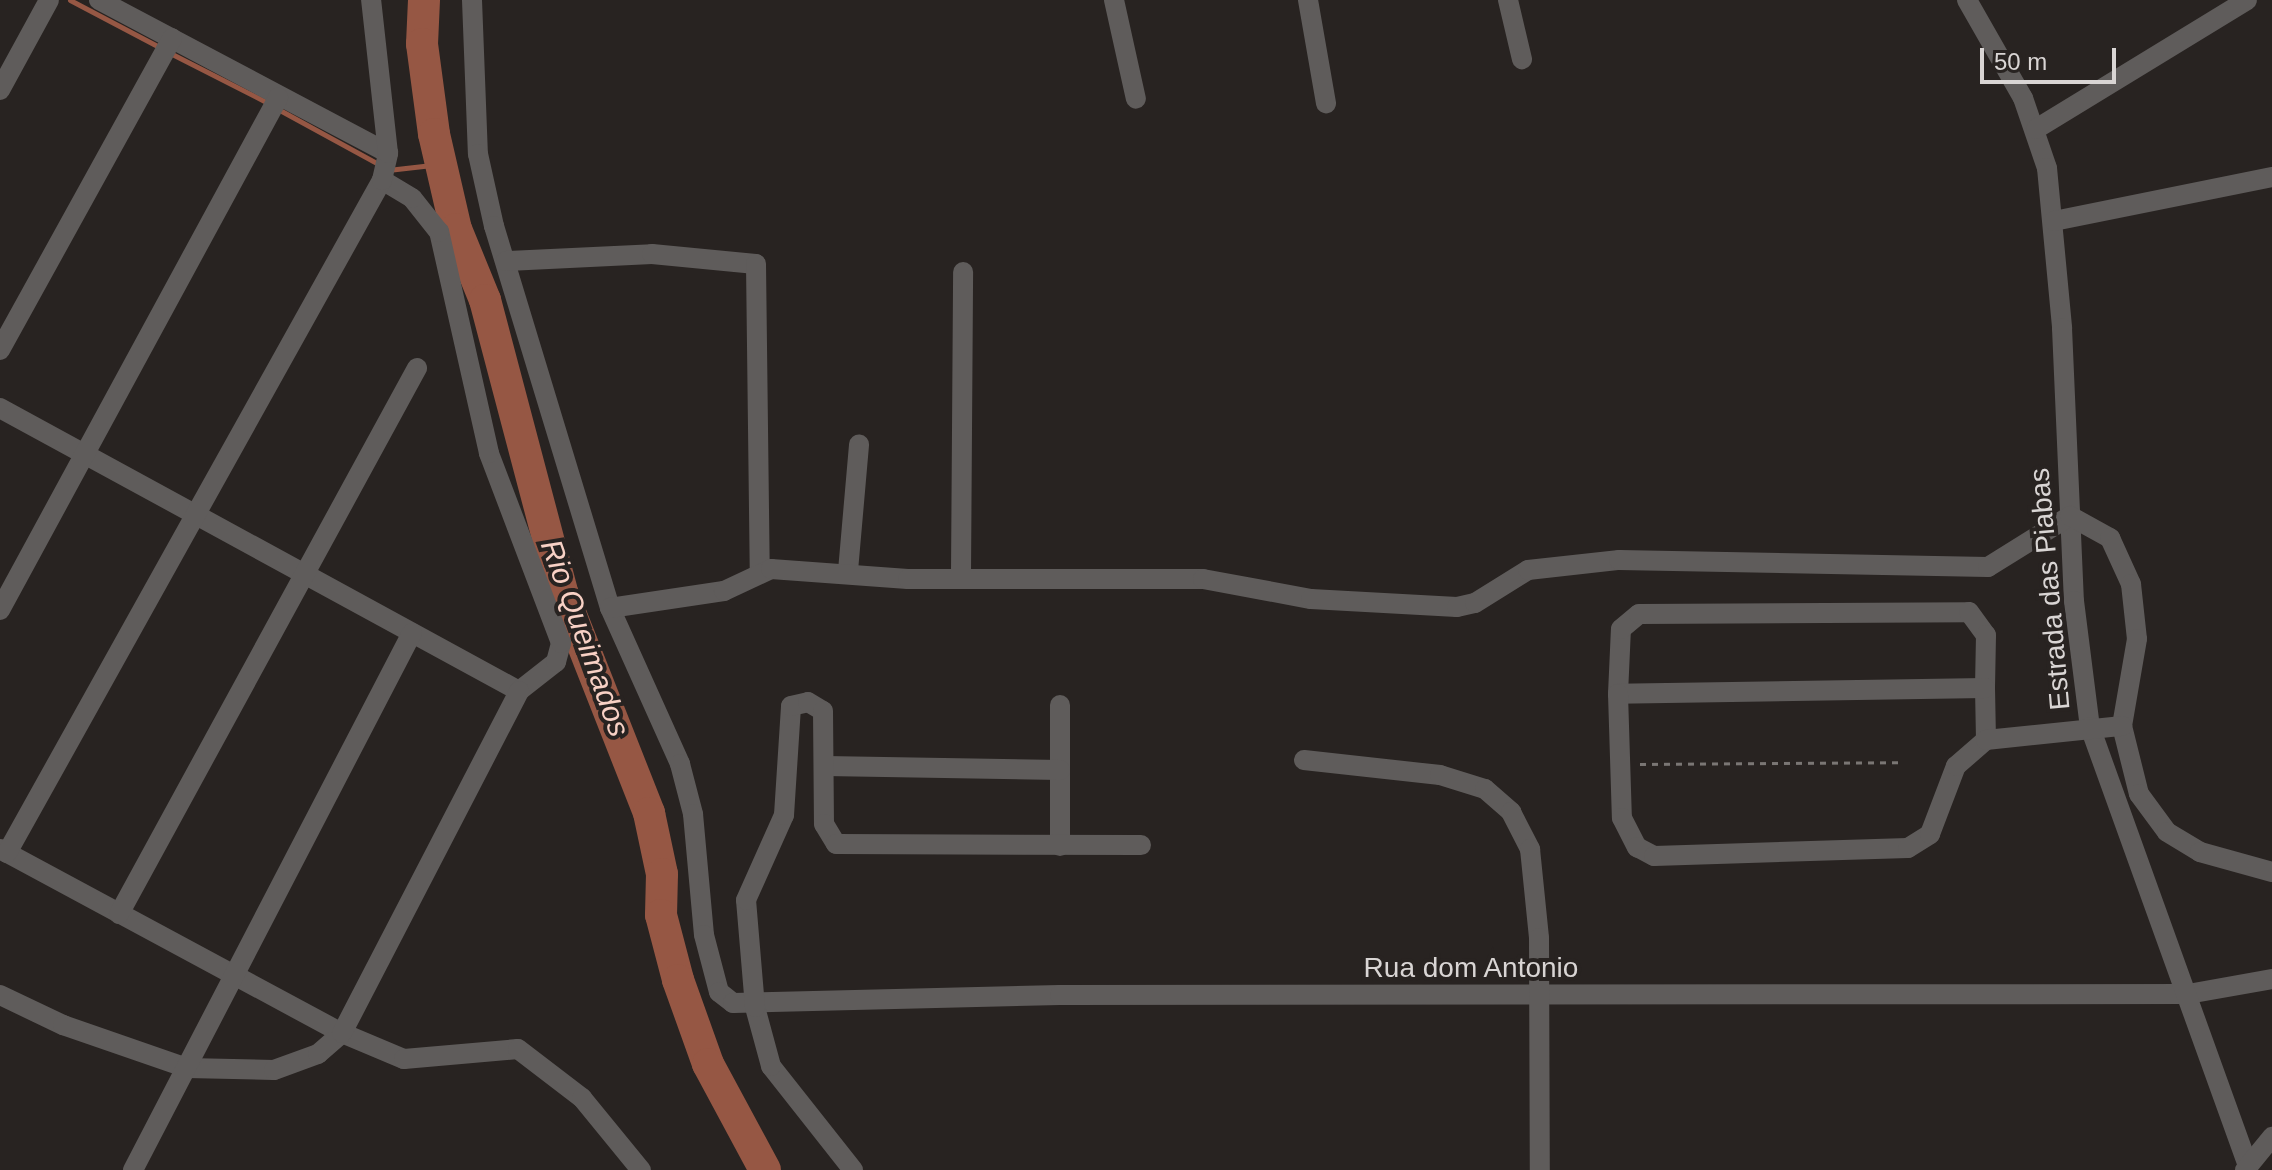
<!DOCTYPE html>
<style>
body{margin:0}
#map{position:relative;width:2272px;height:1170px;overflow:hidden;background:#282321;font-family:Helvetica,sans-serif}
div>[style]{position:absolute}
.stream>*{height:5px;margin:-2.5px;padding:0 2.5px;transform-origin:2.5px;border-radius:2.5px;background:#965744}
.river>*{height:32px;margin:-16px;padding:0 16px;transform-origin:16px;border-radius:16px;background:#965744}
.path>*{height:3px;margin-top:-1.5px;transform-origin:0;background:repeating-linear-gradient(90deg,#7a7674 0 6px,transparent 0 12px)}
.minor>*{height:20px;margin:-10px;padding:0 10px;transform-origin:10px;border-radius:10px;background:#5f5c5b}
span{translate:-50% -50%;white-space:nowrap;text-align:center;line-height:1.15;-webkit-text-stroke:8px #282321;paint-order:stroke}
.street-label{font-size:28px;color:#d9d5d4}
.water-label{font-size:30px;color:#f8d1c5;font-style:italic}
.scale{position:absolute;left:1980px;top:48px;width:136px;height:36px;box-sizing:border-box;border:4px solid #d9d5d4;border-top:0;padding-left:10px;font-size:24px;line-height:28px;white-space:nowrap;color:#d9d5d4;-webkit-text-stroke:6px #282321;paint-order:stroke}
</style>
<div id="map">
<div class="stream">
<i style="left:70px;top:0;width:103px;rotate:27.8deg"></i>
<i style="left:170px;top:53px;width:110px;rotate:27deg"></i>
<i style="left:276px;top:108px;width:119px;rotate:28.7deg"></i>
<i style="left:388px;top:170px;width:53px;rotate:-6.5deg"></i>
</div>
<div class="river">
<i style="left:424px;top:0;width:44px;rotate:92.6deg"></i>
<i style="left:422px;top:44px;width:91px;rotate:82.4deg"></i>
<i style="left:434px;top:134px;width:98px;rotate:77deg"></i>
<i style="left:456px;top:229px;width:77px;rotate:67.8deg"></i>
<i style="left:485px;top:300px;width:302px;rotate:75.2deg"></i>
<i style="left:562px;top:592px;width:238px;rotate:68.5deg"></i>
<i style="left:649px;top:813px;width:62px;rotate:78deg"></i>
<i style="left:662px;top:874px;width:41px;rotate:91.4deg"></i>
<i style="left:661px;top:915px;width:67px;rotate:75.3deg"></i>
<i style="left:678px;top:980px;width:89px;rotate:70.3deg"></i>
<i style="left:708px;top:1064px;width:120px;rotate:61.7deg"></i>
</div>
<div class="path">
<i style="left:1640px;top:764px;width:260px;rotate:-0.4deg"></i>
</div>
<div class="minor">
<i style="left:99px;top:0;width:327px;rotate:27.9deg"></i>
<i style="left:472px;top:0;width:154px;rotate:87.8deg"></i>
<i style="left:478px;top:154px;width:74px;rotate:77.5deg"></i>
<i style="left:494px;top:226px;width:399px;rotate:73.1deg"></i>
<i style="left:610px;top:608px;width:171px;rotate:65.8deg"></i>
<i style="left:680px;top:764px;width:52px;rotate:75.4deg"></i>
<i style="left:693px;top:814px;width:121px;rotate:84.8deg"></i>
<i style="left:704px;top:935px;width:59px;rotate:75.3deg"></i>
<i style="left:719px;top:992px;width:18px;rotate:38deg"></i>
<i style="left:733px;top:1003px;width:327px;rotate:-1.4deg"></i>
<i style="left:1060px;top:995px;width:1128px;rotate:-0.05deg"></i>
<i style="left:2188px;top:994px;width:85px;rotate:-10.1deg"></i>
<i style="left:1114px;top:0;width:101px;rotate:77.5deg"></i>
<i style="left:1308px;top:0;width:105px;rotate:80.1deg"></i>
<i style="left:1508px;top:0;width:61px;rotate:76.7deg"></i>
<i style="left:1967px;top:0;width:113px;rotate:60.3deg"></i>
<i style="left:2023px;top:98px;width:74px;rotate:71.1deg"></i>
<i style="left:2047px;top:168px;width:161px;rotate:84.6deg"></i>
<i style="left:2062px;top:328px;width:273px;rotate:87.5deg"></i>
<i style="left:2074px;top:601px;width:127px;rotate:82.8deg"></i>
<i style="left:2090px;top:727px;width:466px;rotate:70.2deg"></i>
<i style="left:0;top:90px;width:102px;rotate:-61.4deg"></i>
<i style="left:2036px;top:129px;width:247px;rotate:-31.4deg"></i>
<i style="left:2054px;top:221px;width:222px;rotate:-11.4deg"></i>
<i style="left:506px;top:261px;width:146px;rotate:-2.7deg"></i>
<i style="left:652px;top:254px;width:104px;rotate:5.5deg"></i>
<i style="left:756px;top:264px;width:307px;rotate:89.3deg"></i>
<i style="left:0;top:350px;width:356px;rotate:-61.1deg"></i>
<i style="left:0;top:408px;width:591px;rotate:28.6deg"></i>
<i style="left:519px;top:691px;width:47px;rotate:-38.1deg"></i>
<i style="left:556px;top:662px;width:20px;rotate:-75deg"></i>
<i style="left:561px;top:643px;width:203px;rotate:-110.8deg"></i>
<i style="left:489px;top:453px;width:227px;rotate:-102.7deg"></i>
<i style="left:439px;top:232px;width:43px;rotate:-128.5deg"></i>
<i style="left:412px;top:198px;width:35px;rotate:-149deg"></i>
<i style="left:848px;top:571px;width:127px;rotate:-85deg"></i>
<i style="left:961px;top:574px;width:302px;rotate:-89.6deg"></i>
<i style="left:610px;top:608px;width:115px;rotate:-8.5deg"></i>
<i style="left:724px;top:591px;width:52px;rotate:-25.1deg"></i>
<i style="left:771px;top:569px;width:137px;rotate:4.2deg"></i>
<i style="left:908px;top:579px;width:295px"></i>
<i style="left:1203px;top:579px;width:110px;rotate:10.5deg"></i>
<i style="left:1311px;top:599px;width:146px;rotate:3.1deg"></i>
<i style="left:1457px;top:607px;width:18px;rotate:-13deg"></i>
<i style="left:1475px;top:603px;width:62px;rotate:-31.9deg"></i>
<i style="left:1528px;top:570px;width:92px;rotate:-6.3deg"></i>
<i style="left:1619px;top:560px;width:369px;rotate:1.1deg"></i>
<i style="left:1988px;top:567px;width:97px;rotate:-31.9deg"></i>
<i style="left:2070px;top:516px;width:46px;rotate:28.8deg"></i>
<i style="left:2110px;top:538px;width:51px;rotate:65.5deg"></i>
<i style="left:2131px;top:584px;width:55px;rotate:83.8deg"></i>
<i style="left:2137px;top:639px;width:88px;rotate:99.8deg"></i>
<i style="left:2122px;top:726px;width:70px;rotate:76deg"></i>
<i style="left:2139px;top:794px;width:47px;rotate:53.6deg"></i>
<i style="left:2167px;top:832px;width:39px;rotate:31deg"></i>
<i style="left:2200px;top:852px;width:75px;rotate:15.5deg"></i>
<i style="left:0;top:610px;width:583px;rotate:-61.5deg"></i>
<i style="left:1618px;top:694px;width:65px;rotate:-87.4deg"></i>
<i style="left:1621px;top:629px;width:23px;rotate:-40deg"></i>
<i style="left:1639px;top:614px;width:330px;rotate:-0.3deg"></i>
<i style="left:1969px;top:612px;width:29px;rotate:54deg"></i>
<i style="left:1986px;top:635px;width:53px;rotate:91.1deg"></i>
<i style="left:1060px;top:705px;width:141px;rotate:90deg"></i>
<i style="left:1986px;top:740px;width:52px;rotate:-91.1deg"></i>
<i style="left:1985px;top:688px;width:367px;rotate:179.1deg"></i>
<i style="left:1618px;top:694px;width:124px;rotate:88.2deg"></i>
<i style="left:1622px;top:818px;width:33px;rotate:63deg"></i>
<i style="left:1637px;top:847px;width:19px;rotate:28deg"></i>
<i style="left:1654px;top:856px;width:254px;rotate:-1.8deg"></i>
<i style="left:1908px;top:848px;width:26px;rotate:-32deg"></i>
<i style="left:1930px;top:834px;width:73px;rotate:-69.1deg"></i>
<i style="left:1956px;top:766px;width:40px;rotate:-41deg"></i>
<i style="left:1986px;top:740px;width:137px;rotate:-5.9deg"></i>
<i style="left:1304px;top:760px;width:137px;rotate:6.3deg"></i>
<i style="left:1440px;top:775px;width:47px;rotate:17.3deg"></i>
<i style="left:1485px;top:789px;width:35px;rotate:41deg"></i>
<i style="left:1511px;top:812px;width:42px;rotate:62.8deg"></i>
<i style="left:1530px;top:849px;width:89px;rotate:84.2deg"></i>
<i style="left:1539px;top:938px;width:232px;rotate:89.8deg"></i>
<i style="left:825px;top:766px;width:235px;rotate:1deg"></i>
<i style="left:0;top:849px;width:388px;rotate:28.3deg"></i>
<i style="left:342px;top:1033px;width:67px;rotate:22.8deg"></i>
<i style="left:404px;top:1059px;width:114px;rotate:-5deg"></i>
<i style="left:518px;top:1049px;width:81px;rotate:37.4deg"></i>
<i style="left:582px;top:1098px;width:93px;rotate:50.7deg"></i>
<i style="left:7px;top:853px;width:770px;rotate:-60.87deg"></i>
<i style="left:382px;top:180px;width:28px;rotate:-77deg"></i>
<i style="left:388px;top:153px;width:154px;rotate:-96.3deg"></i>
<i style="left:119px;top:914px;width:622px;rotate:-61.37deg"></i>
<i style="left:0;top:995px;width:70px;rotate:25.5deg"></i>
<i style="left:63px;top:1025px;width:131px;rotate:19.1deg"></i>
<i style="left:187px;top:1068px;width:87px;rotate:1.3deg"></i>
<i style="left:274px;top:1070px;width:47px;rotate:-20deg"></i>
<i style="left:318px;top:1054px;width:32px;rotate:-41deg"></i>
<i style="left:342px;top:1033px;width:385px;rotate:-62.6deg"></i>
<i style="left:133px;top:1170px;width:605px;rotate:-62.55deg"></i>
<i style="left:853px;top:1170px;width:132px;rotate:-128.3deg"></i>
<i style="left:771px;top:1066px;width:61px;rotate:-105.2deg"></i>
<i style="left:755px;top:1007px;width:107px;rotate:-94.8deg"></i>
<i style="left:746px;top:900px;width:93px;rotate:-65.9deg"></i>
<i style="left:784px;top:815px;width:109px;rotate:-86.3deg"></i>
<i style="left:791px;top:706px;width:17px;rotate:-13deg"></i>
<i style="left:808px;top:702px;width:17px;rotate:31deg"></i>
<i style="left:823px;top:711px;width:113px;rotate:89.5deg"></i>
<i style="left:824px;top:824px;width:23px;rotate:59deg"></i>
<i style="left:836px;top:844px;width:305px;rotate:0.2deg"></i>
<i style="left:2245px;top:1170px;width:43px;rotate:-50.7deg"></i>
</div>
<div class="street-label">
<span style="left:2050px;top:589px;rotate:-95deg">Estrada das Piabas</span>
<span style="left:1471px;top:968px">Rua dom Antonio</span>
</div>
<div class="water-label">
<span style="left:585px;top:638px;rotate:70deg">Rio Queimados</span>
</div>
<div class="scale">50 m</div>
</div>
